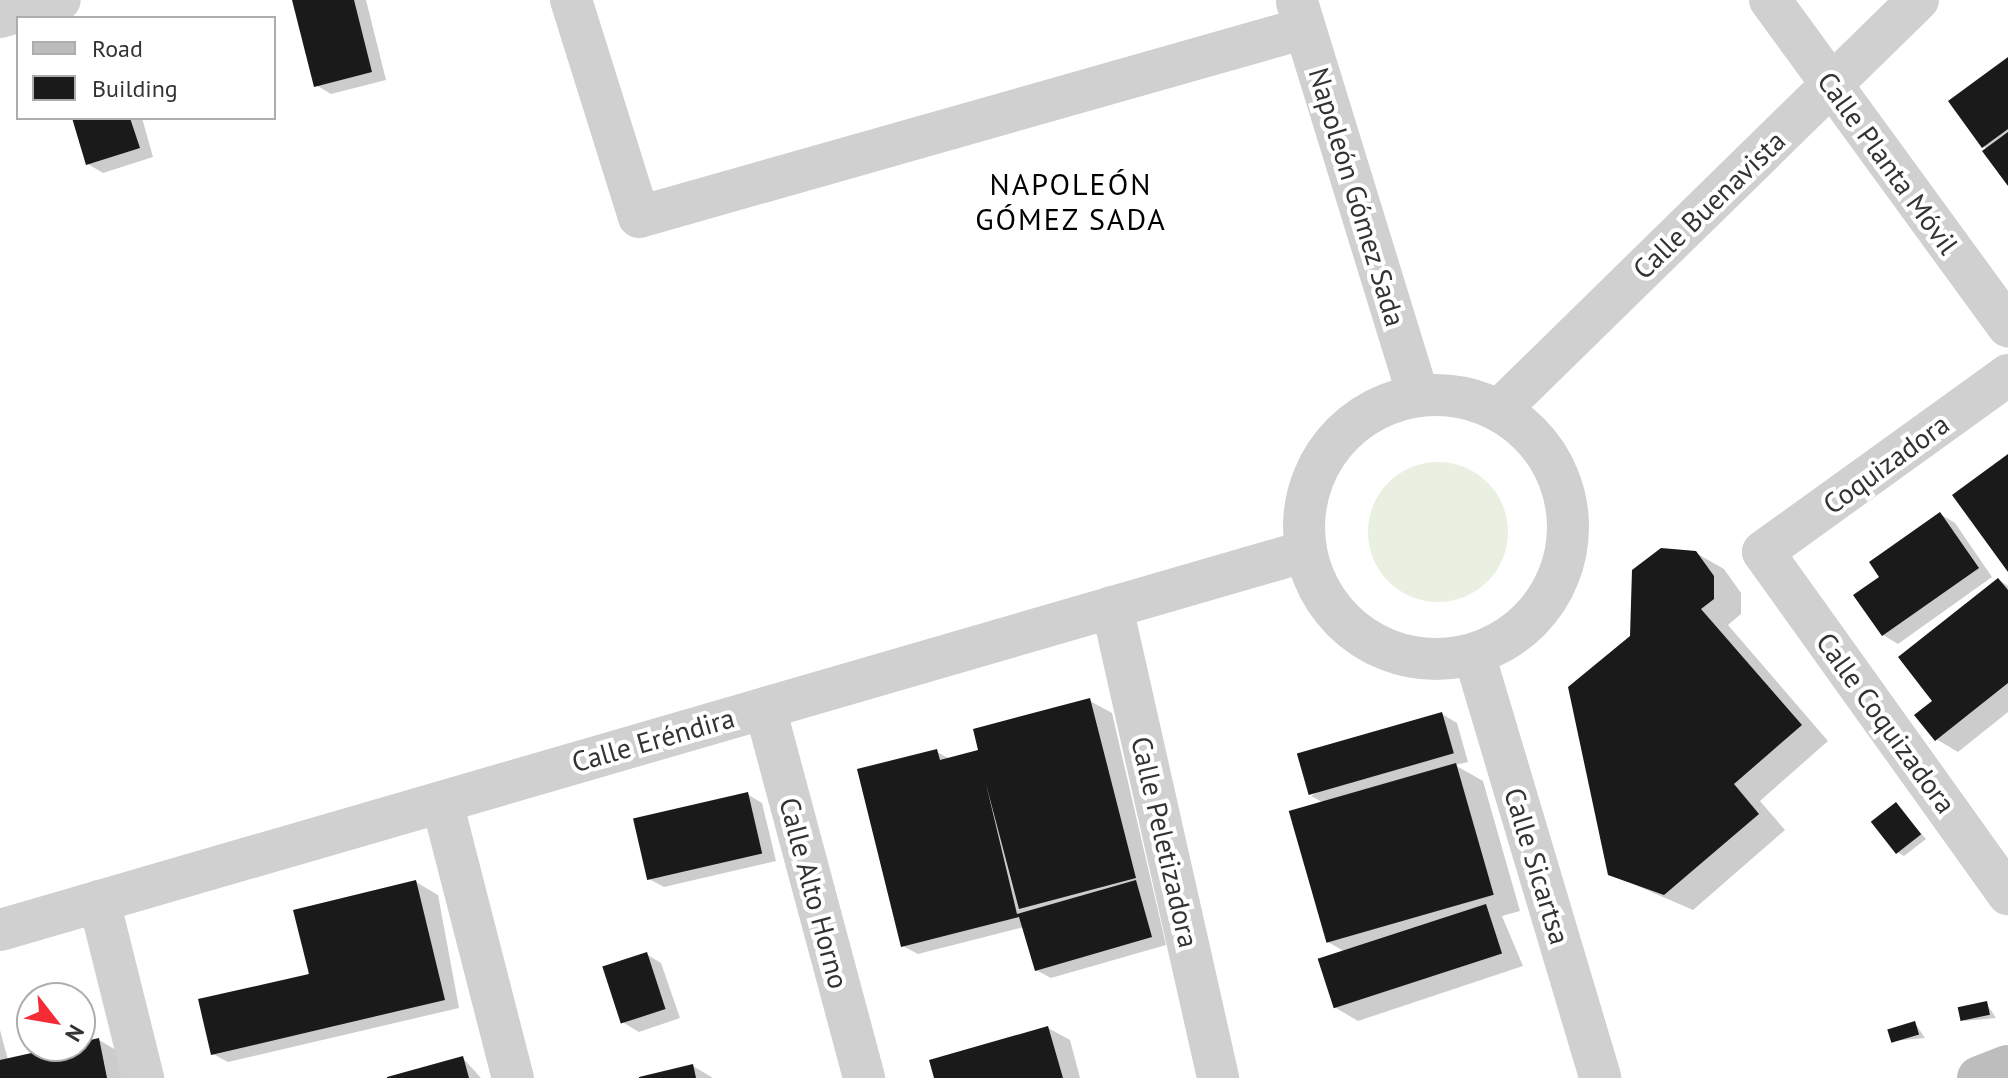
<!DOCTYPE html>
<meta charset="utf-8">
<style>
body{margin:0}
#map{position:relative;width:2008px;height:1078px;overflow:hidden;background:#fff;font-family:"PT Sans",sans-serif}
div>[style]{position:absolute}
.green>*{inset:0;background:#e9f0e1}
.round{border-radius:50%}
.shadow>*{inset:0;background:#0003}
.building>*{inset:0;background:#1a1a1a;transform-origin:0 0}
.street>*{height:42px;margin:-21px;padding:0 21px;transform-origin:21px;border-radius:21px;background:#d0d0d0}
.street>.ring{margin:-21px;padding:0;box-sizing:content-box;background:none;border:42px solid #d0d0d0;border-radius:50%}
.secondary>*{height:44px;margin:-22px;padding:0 22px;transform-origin:22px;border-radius:22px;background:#bdbdbd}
span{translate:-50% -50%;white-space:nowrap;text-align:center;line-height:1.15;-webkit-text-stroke:8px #fff;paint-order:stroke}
.street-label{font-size:28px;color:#333}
.neighbourhood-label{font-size:30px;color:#000;letter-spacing:2px}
.legend{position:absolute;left:16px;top:16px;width:260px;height:104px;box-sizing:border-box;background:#fff;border:2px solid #adadad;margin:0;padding:10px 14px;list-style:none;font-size:24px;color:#333}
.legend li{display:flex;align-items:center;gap:16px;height:40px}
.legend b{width:40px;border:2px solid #adadad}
.north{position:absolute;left:16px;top:982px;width:80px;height:80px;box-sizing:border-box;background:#fff;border:2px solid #adadad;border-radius:50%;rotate:121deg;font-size:22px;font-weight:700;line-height:32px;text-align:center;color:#333}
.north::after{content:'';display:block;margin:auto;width:28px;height:36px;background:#f42b34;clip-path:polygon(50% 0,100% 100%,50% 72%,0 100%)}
</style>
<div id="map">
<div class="green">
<i class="round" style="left:1368px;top:462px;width:140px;height:140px"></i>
</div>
<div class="shadow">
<i style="clip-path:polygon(294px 0,366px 0,386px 80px,331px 94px,316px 85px)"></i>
<i style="clip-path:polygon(2008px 59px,2008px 183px,1984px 146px)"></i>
<i style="clip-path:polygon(74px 118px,142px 118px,153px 157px,103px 173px,88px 164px)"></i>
<i style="clip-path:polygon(1940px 514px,1955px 523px,1992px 577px,1898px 644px,1883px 635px,1882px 578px)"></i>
<i style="clip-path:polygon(1696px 553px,1724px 569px,1741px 593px,1741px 614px,1728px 625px,1828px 741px,1760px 801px,1785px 830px,1693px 910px,1610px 874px,1632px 637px)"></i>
<i style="clip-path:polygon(1999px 580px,2008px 586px,2008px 712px,1958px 752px,1936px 739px,1934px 701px)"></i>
<i style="clip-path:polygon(1090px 701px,1112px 713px,1166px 945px,1051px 978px,1036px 970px,1024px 927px,918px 954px,903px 946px,937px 752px,950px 759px,978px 752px)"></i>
<i style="clip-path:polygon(1442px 714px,1457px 723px,1468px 762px,1455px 765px,1483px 781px,1520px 911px,1502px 916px,1523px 966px,1358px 1021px,1336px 1008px,1347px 953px,1328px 942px,1324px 803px,1311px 796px)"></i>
<i style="clip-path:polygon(747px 794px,762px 803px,776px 861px,664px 887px,649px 879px)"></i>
<i style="clip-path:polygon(1896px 805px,1926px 839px,1904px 856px,1897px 852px)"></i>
<i style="clip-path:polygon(416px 882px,438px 895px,459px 1008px,228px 1062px,213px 1054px)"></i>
<i style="clip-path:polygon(646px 954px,661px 963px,680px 1018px,639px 1032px,624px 1023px)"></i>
<i style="clip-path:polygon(1986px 1003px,1996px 1018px,1964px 1021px)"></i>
<i style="clip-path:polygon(1915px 1023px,1925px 1038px,1892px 1041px)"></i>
<i style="clip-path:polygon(1048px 1028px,1070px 1040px,1080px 1078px,936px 1078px)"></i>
<i style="clip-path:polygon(0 1030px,8px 1060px,99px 1040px,121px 1053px,126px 1078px,0 1078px)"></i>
<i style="clip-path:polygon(463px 1058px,481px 1078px,395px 1078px)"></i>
<i style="clip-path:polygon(693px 1066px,713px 1078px,642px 1078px)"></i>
</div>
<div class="building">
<i style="clip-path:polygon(292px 0,354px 0,372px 72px,314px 87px)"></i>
<i style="clip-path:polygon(2008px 57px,2008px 129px,1982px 148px,1948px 101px)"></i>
<i style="clip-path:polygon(72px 118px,130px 118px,140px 148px,86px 165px)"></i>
<i style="clip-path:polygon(2008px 132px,2008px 186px,1982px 151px)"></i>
<i style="clip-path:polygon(2008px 454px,2008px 572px,1952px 495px)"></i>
<i style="clip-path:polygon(1940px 512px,1979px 568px,1882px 636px,1853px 595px,1879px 577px,1869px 562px)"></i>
<i style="clip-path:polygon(1661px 548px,1696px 551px,1714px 576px,1714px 599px,1701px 609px,1802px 725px,1734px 784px,1759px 814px,1664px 895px,1608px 875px,1568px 687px,1630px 636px,1632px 570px)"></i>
<i style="clip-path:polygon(1998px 578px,2008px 590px,2008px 683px,1935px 741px,1914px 715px,1932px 701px,1898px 657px)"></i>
<i style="clip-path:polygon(1090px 698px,1136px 878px,1019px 909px,986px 784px,1017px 914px,1136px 880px,1152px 937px,1035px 971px,1019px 917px,901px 947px,857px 769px,937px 749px,940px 760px,978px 750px,973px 729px)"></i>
<i style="left:1442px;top:712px;width:43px;height:151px;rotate:74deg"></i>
<i style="left:1456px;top:763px;width:137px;height:174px;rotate:74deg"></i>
<i style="left:748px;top:792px;width:63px;height:118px;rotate:77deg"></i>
<i style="left:1896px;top:802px;width:41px;height:32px;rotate:52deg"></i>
<i style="clip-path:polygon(416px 880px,445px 1000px,211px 1055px,198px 999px,309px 974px,293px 910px)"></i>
<i style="left:1486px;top:904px;width:52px;height:177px;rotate:72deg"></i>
<i style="left:647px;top:952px;width:60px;height:47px;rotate:72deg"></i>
<i style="left:1987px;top:1001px;width:14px;height:30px;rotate:78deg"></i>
<i style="left:1915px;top:1021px;width:14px;height:29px;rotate:73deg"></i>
<i style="clip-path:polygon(1048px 1026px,1063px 1078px,934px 1078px,929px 1060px)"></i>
<i style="clip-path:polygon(99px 1038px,107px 1078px,0 1078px,0 1060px)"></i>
<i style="clip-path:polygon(463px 1056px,469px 1078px,387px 1078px,387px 1077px)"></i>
<i style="clip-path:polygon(693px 1064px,696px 1078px,639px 1078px,639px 1077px)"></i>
</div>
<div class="street">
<i style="left:571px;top:0;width:227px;rotate:72.6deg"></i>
<i style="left:639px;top:217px;width:692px;rotate:-15.84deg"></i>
<i style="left:1770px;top:0;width:404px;rotate:53.9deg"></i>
<i style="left:1297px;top:2px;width:411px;rotate:72.9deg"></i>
<i style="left:0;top:17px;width:62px;rotate:-15.8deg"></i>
<i style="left:2008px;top:375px;width:302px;rotate:144.2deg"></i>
<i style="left:1763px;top:552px;width:421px;rotate:54.4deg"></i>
<i class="ring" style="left:1304px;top:395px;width:222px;height:222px"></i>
<i style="left:1500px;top:409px;width:585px;rotate:-44.38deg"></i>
<i style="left:1112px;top:607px;width:483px;rotate:77.3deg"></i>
<i style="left:1474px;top:654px;width:442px;rotate:73.4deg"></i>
<i style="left:765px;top:708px;width:383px;rotate:75deg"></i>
<i style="left:442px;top:802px;width:285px;rotate:75.6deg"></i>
<i style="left:99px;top:901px;width:182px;rotate:76deg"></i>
<i style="left:0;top:930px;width:1360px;rotate:-16.18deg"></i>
</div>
<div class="secondary">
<i style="left:1979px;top:1078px;width:31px;rotate:-21deg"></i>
</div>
<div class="street-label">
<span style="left:1888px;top:163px;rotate:54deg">Calle Planta Móvil</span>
<span style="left:1357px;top:197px;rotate:73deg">Napoleón Gómez Sada</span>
<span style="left:1709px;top:205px;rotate:-44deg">Calle Buenavista</span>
<span style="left:1886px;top:464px;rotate:-36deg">Coquizadora</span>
<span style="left:1886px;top:723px;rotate:54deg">Calle Coquizadora</span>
<span style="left:653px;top:740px;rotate:-16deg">Calle Eréndira</span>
<span style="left:1165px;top:842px;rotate:77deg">Calle Peletizadora</span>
<span style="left:1537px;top:866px;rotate:73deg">Calle Sicartsa</span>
<span style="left:814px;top:893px;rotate:75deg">Calle Alto Horno</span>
</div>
<div class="neighbourhood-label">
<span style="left:1071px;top:201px">NAPOLEÓN<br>GÓMEZ SADA</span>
</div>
<ul class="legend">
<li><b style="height:10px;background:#bdbdbd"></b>Road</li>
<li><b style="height:22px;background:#1a1a1a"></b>Building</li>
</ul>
<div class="north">N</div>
</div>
